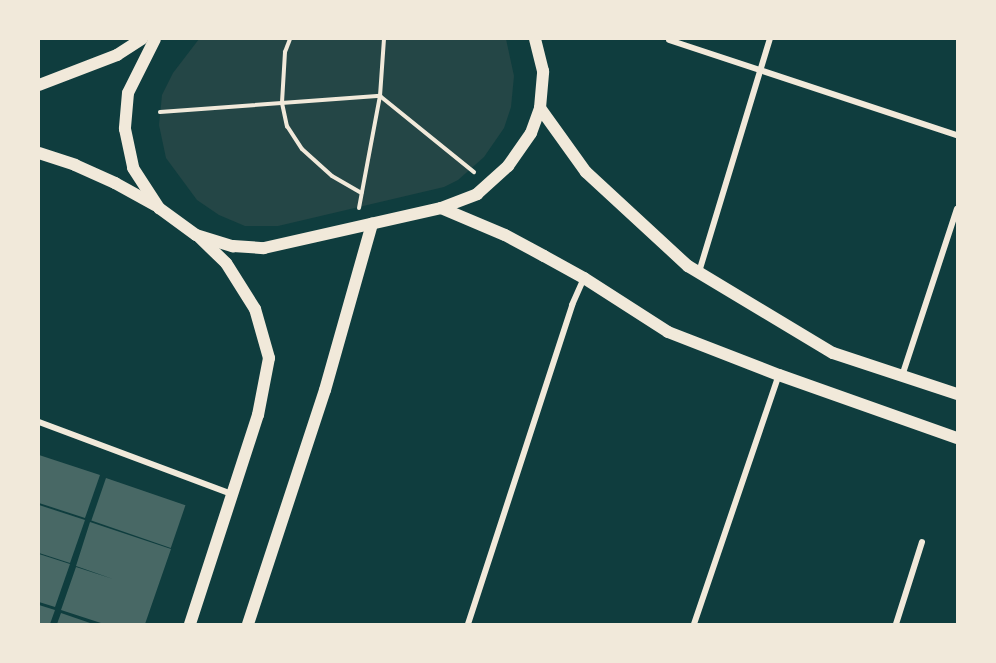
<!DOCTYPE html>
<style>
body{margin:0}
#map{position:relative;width:996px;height:663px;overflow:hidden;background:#0f3d3e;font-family:Overpass,sans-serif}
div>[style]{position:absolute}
.green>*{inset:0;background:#244646}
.building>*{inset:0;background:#486865;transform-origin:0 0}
.path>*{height:4px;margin:-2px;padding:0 2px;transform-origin:2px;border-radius:2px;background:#f1e9da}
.minor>*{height:6px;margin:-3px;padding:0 3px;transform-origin:3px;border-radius:3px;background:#f1e9da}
.secondary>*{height:12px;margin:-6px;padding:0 6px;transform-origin:6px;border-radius:6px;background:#f1e9da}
span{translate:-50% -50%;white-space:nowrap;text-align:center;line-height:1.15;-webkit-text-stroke:4.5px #f1e9da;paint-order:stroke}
.frame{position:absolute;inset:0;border:40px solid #f1e9da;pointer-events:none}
</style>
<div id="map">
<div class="green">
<i style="clip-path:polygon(199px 39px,506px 39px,514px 76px,511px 107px,504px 128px,484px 157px,458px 180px,444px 187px,278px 226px,245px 226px,219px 215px,197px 200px,166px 158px,159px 125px,162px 95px,173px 73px)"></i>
</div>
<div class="building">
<i style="clip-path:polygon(39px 455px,100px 475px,85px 518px,39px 503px)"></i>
<i style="left:106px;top:478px;width:84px;height:45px;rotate:19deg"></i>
<i style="clip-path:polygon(39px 505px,85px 520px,70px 563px,39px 553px)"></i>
<i style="clip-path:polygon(90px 522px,171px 549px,145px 624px,104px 624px,61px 610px,76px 567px,113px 579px,76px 566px)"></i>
<i style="clip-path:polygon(39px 554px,70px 564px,55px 607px,39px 602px)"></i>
<i style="clip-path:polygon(39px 605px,55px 610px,50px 624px,39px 624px)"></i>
<i style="clip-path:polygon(61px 613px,93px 624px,57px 624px)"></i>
</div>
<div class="path">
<i style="left:290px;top:39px;width:14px;rotate:111deg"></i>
<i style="left:285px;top:52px;width:51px;rotate:93.4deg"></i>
<i style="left:282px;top:103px;width:24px;rotate:78deg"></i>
<i style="left:287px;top:126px;width:27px;rotate:57deg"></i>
<i style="left:302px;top:149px;width:40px;rotate:42deg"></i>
<i style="left:332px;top:176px;width:34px;rotate:30deg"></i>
<i style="left:160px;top:112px;width:221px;rotate:-4.2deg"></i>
<i style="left:380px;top:96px;width:121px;rotate:39deg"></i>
<i style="left:359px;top:208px;width:114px;rotate:-79.4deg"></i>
<i style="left:380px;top:96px;width:57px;rotate:-86deg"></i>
</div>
<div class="minor">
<i style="left:669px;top:40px;width:303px;rotate:18.3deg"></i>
<i style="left:699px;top:272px;width:244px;rotate:-73.1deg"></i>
<i style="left:902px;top:376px;width:176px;rotate:-71.8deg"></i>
<i style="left:39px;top:422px;width:206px;rotate:20.5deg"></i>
<i style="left:468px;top:624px;width:336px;rotate:-71.9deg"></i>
<i style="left:572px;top:305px;width:30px;rotate:-66deg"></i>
<i style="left:694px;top:624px;width:263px;rotate:-71.2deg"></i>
<i style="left:896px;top:624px;width:86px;rotate:-72.4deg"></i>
</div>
<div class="secondary">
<i style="left:155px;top:39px;width:60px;rotate:116.6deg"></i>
<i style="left:128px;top:93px;width:36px;rotate:95deg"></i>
<i style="left:125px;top:129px;width:40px;rotate:78deg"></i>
<i style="left:133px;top:168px;width:48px;rotate:57deg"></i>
<i style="left:159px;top:208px;width:46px;rotate:36.1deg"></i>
<i style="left:196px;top:235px;width:39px;rotate:17deg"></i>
<i style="left:233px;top:246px;width:31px;rotate:4deg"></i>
<i style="left:264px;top:248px;width:181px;rotate:-12.7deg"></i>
<i style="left:441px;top:208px;width:39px;rotate:-21deg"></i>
<i style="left:477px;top:194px;width:42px;rotate:-42.1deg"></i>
<i style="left:508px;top:166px;width:40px;rotate:-55.1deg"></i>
<i style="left:531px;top:133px;width:27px;rotate:-70deg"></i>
<i style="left:540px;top:108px;width:37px;rotate:-85deg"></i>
<i style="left:543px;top:71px;width:33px;rotate:-104deg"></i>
<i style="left:39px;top:85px;width:84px;rotate:-21deg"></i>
<i style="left:117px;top:55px;width:30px;rotate:-33deg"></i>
<i style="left:540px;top:108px;width:79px;rotate:54.3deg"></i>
<i style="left:586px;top:172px;width:139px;rotate:42.7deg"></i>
<i style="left:688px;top:266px;width:169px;rotate:31deg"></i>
<i style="left:833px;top:353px;width:131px;rotate:18.3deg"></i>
<i style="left:39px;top:153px;width:38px;rotate:18deg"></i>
<i style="left:75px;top:165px;width:44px;rotate:24.2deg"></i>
<i style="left:115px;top:183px;width:46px;rotate:28.8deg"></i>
<i style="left:441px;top:208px;width:69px;rotate:22.9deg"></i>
<i style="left:505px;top:235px;width:44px;rotate:28.3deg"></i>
<i style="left:544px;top:256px;width:46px;rotate:28.8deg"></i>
<i style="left:584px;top:278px;width:100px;rotate:32.7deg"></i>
<i style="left:668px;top:332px;width:119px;rotate:21.2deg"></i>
<i style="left:779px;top:375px;width:189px;rotate:19.5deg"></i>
<i style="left:190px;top:624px;width:220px;rotate:-72deg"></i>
<i style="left:258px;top:415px;width:58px;rotate:-79.1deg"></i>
<i style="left:269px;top:358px;width:51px;rotate:-105.9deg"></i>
<i style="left:255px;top:309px;width:54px;rotate:-122.2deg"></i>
<i style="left:226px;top:263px;width:37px;rotate:-136deg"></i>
<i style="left:248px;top:624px;width:246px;rotate:-71.8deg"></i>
<i style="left:325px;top:390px;width:173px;rotate:-74.2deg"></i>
</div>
<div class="frame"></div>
</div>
